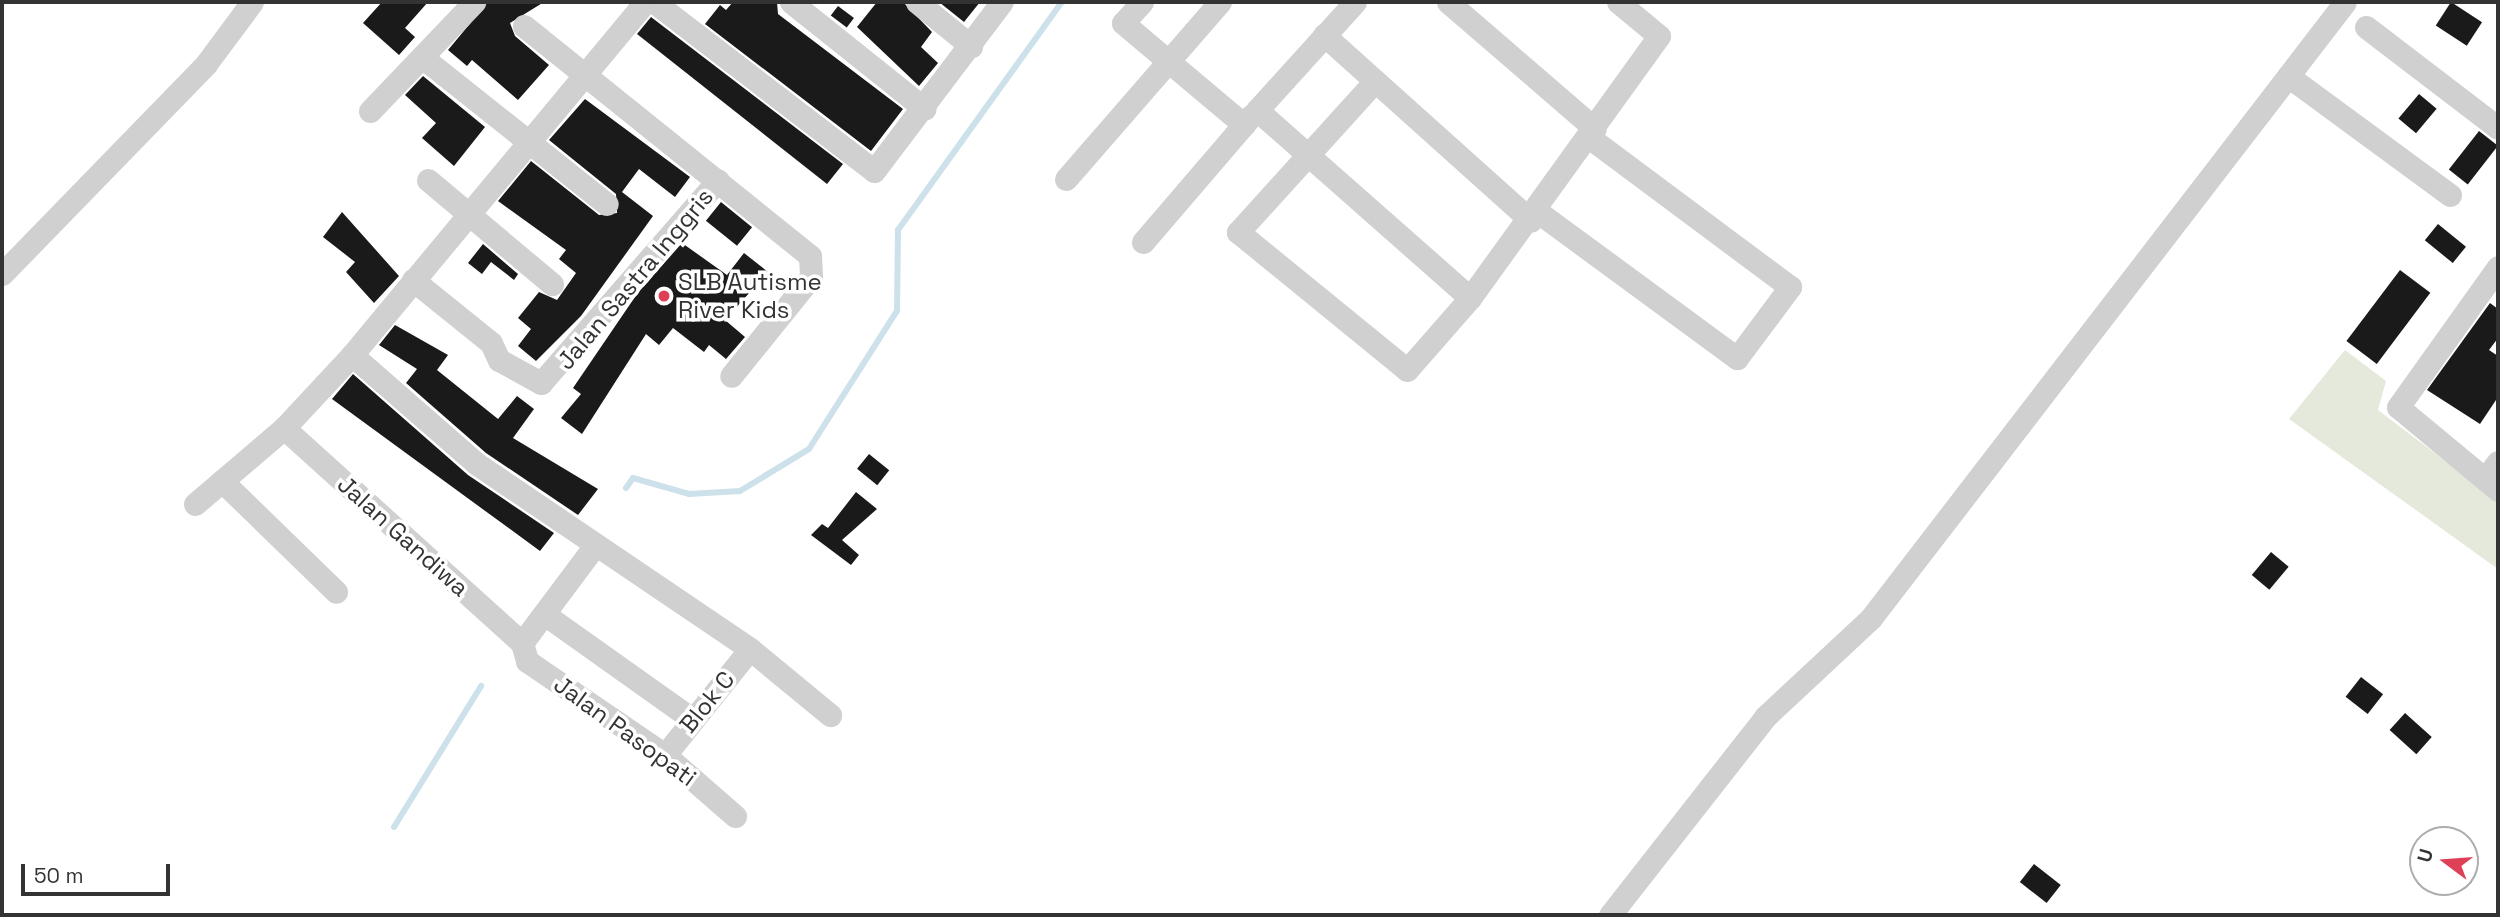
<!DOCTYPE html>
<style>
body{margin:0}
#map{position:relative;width:2500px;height:917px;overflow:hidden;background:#fff;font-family:"Space Grotesk",sans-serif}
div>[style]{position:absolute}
.green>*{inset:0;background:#e4e9dc}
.stream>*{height:6px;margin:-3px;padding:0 3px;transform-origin:3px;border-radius:3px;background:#cde1ea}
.building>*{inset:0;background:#1a1a1a;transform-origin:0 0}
.minor>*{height:23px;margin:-11.5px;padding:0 11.5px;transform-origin:11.5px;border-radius:11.5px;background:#d0d0d0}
.dots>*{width:19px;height:19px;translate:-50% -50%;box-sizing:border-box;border:4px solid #fff;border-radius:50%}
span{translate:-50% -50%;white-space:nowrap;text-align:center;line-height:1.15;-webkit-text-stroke:7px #fff;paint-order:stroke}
.street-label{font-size:24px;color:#333}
.poi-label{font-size:24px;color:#333}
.left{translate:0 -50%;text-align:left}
.frame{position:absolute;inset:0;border:4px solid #333;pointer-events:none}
.north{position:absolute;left:2409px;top:826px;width:70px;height:70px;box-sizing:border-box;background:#fff;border:2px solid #adadad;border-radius:50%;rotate:286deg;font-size:19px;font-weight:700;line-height:28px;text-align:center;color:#333}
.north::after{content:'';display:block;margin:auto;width:24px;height:32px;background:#de4057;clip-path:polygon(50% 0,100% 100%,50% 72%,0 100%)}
.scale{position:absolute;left:21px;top:864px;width:149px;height:32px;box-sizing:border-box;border:4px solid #333;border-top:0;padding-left:9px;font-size:21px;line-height:24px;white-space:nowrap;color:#333;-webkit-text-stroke:5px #fff;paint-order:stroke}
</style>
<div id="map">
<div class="green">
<i style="clip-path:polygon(2345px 350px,2386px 381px,2378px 410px,2498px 501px,2498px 569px,2289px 419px)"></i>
</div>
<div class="stream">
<i style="left:626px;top:488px;width:12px;rotate:-55deg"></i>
<i style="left:633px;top:478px;width:58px;rotate:15.9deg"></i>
<i style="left:689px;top:494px;width:51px;rotate:-3.4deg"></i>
<i style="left:740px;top:491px;width:81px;rotate:-31.3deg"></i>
<i style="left:809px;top:449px;width:164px;rotate:-57.5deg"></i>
<i style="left:897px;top:311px;width:81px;rotate:-89.3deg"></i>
<i style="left:898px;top:230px;width:281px;rotate:-54.3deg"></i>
<i style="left:394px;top:827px;width:166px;rotate:-58.3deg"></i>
</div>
<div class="building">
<i style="clip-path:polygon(382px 2px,428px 2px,405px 28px,415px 37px,399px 55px,363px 23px)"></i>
<i style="clip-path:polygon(488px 2px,544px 2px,510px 23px,515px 36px,549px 65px,518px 100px,472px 60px,467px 66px,448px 50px)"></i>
<i style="clip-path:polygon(733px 2px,777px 2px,778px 14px,903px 109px,871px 151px,705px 24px,720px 5px,726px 10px)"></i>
<i style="clip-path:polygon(877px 2px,903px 2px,932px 32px,921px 47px,938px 63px,919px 86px,857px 27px)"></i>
<i style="clip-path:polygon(939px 2px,980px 2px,964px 22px)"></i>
<i style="left:2451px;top:2px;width:37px;height:28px;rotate:33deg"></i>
<i style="left:838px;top:6px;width:20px;height:12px;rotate:37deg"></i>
<i style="clip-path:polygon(651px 17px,843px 164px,827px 184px,637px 34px)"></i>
<i style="clip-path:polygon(423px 76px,485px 127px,454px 166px,422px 138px,436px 123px,405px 95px)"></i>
<i style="left:2419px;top:94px;width:23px;height:32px;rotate:40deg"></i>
<i style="clip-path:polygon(585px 99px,690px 177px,675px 197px,639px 169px,622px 192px,653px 216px,581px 316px,536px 361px,518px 346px,531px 329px,518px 318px,539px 292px,557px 300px,576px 273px,559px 259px,566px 250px,498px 201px,531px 161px,599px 215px,617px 213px,616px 194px,549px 140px)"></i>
<i style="left:2479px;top:131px;width:24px;height:49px;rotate:38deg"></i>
<i style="left:721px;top:202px;width:40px;height:24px;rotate:39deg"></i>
<i style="clip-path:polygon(342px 212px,399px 276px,374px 303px,346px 272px,355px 262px,323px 237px)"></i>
<i style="left:2438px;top:224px;width:36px;height:21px;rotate:39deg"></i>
<i style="clip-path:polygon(682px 243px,727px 275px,744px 253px,768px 272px,725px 320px,745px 337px,726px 359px,709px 345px,704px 352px,673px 328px,659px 345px,646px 334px,582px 434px,561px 418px,581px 394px,573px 388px,637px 294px)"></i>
<i style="clip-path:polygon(483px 244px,518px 274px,514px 280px,491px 262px,482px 274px,468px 263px)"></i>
<i style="left:2400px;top:270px;width:38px;height:89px;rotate:37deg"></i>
<i style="clip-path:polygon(2490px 303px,2498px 309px,2498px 338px,2489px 350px,2498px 356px,2498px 397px,2480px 424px,2427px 390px)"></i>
<i style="clip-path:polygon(395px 325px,448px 355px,437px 370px,498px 419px,517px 396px,534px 409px,513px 438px,598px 489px,578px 515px,486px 453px,406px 383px,417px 369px,379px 345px)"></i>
<i style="clip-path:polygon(353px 374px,468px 475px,554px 533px,540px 551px,332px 399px)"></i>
<i style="left:869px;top:454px;width:26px;height:19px;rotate:39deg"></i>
<i style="clip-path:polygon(856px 492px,877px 509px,842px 540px,859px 555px,851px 565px,811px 535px,822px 524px,828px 528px)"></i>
<i style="left:2271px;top:552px;width:23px;height:30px;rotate:40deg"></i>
<i style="left:2361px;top:677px;width:28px;height:25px;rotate:38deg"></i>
<i style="left:2405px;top:713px;width:36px;height:23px;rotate:42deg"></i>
<i style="left:2034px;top:864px;width:34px;height:23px;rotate:38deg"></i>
</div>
<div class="minor">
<i style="left:654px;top:2px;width:277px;rotate:37.5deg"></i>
<i style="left:874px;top:171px;width:212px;rotate:-52.9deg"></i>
<i style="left:791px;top:2px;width:171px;rotate:38.6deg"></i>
<i style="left:917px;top:2px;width:70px;rotate:39.2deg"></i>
<i style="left:1142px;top:2px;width:28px;rotate:132deg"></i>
<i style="left:1123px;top:23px;width:158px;rotate:40.1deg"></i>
<i style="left:1355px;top:2px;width:146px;rotate:132.2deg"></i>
<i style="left:1257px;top:110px;width:284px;rotate:41.4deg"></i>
<i style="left:1470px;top:298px;width:323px;rotate:-54.2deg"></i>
<i style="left:1659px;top:36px;width:53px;rotate:-140.3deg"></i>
<i style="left:1448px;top:2px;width:194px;rotate:40.8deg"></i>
<i style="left:524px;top:26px;width:367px;rotate:38.8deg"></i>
<i style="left:810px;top:256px;width:21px;rotate:87deg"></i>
<i style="left:811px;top:277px;width:127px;rotate:128.9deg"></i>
<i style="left:2366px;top:27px;width:166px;rotate:37.4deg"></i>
<i style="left:1324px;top:35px;width:278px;rotate:41.9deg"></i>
<i style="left:422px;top:57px;width:236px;rotate:38.5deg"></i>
<i style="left:2288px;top:76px;width:201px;rotate:36.3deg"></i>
<i style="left:1375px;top:81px;width:204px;rotate:132.2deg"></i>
<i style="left:1238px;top:232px;width:218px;rotate:39.2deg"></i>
<i style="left:1407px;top:370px;width:96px;rotate:-48.8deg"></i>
<i style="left:370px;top:111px;width:151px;rotate:-46.3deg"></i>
<i style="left:1066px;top:179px;width:235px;rotate:-49deg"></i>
<i style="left:428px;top:180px;width:162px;rotate:40deg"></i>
<i style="left:1538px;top:212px;width:247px;rotate:36.3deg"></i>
<i style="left:1737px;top:358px;width:89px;rotate:-53.3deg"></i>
<i style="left:1790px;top:287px;width:251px;rotate:-143.3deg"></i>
<i style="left:1143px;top:242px;width:167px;rotate:-49.4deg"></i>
<i style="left:2498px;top:267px;width:172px;rotate:125.5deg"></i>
<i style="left:2398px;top:407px;width:130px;rotate:39.7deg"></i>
<i style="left:2px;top:274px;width:293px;rotate:-45.8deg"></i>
<i style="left:206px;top:64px;width:77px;rotate:-53.4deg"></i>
<i style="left:413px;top:280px;width:100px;rotate:38.9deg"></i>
<i style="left:491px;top:343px;width:19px;rotate:65deg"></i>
<i style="left:499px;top:360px;width:48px;rotate:28.7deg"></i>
<i style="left:541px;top:383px;width:269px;rotate:-48.9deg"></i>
<i style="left:352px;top:355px;width:166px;rotate:41.1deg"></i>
<i style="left:477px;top:464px;width:330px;rotate:34.1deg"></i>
<i style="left:750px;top:649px;width:104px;rotate:39.5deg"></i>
<i style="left:284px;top:428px;width:321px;rotate:42.1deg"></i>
<i style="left:2485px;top:479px;width:21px;rotate:-53deg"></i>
<i style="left:222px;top:481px;width:159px;rotate:44.2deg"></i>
<i style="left:195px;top:504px;width:117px;rotate:-40.5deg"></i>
<i style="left:284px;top:428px;width:100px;rotate:-47deg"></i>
<i style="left:352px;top:355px;width:459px;rotate:-50.3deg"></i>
<i style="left:547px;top:616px;width:178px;rotate:35.4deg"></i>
<i style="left:522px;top:643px;width:19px;rotate:74deg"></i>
<i style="left:527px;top:661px;width:167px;rotate:34.3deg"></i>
<i style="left:665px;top:755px;width:93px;rotate:41.1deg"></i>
<i style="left:522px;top:643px;width:119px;rotate:-53.2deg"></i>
<i style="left:665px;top:755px;width:136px;rotate:-51.3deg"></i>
<i style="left:1610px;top:915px;width:251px;rotate:-51.9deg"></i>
<i style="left:1765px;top:717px;width:145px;rotate:-43deg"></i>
<i style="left:1871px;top:618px;width:777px;rotate:-52.42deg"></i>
</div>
<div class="dots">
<i style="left:664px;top:296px;background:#de4057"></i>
</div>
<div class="street-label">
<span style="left:635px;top:279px;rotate:-50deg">Jalan Sastra Inggris</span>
<span style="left:403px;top:536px;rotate:42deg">Jalan Gandiwa</span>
<span style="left:707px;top:702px;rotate:-51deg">Blok C</span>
<span style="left:625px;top:731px;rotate:36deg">Jalan Pasopati</span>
</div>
<div class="poi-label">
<span class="left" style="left:678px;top:296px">SLB Autisme<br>River Kids</span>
</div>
<div class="frame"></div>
<div class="north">U</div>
<div class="scale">50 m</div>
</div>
